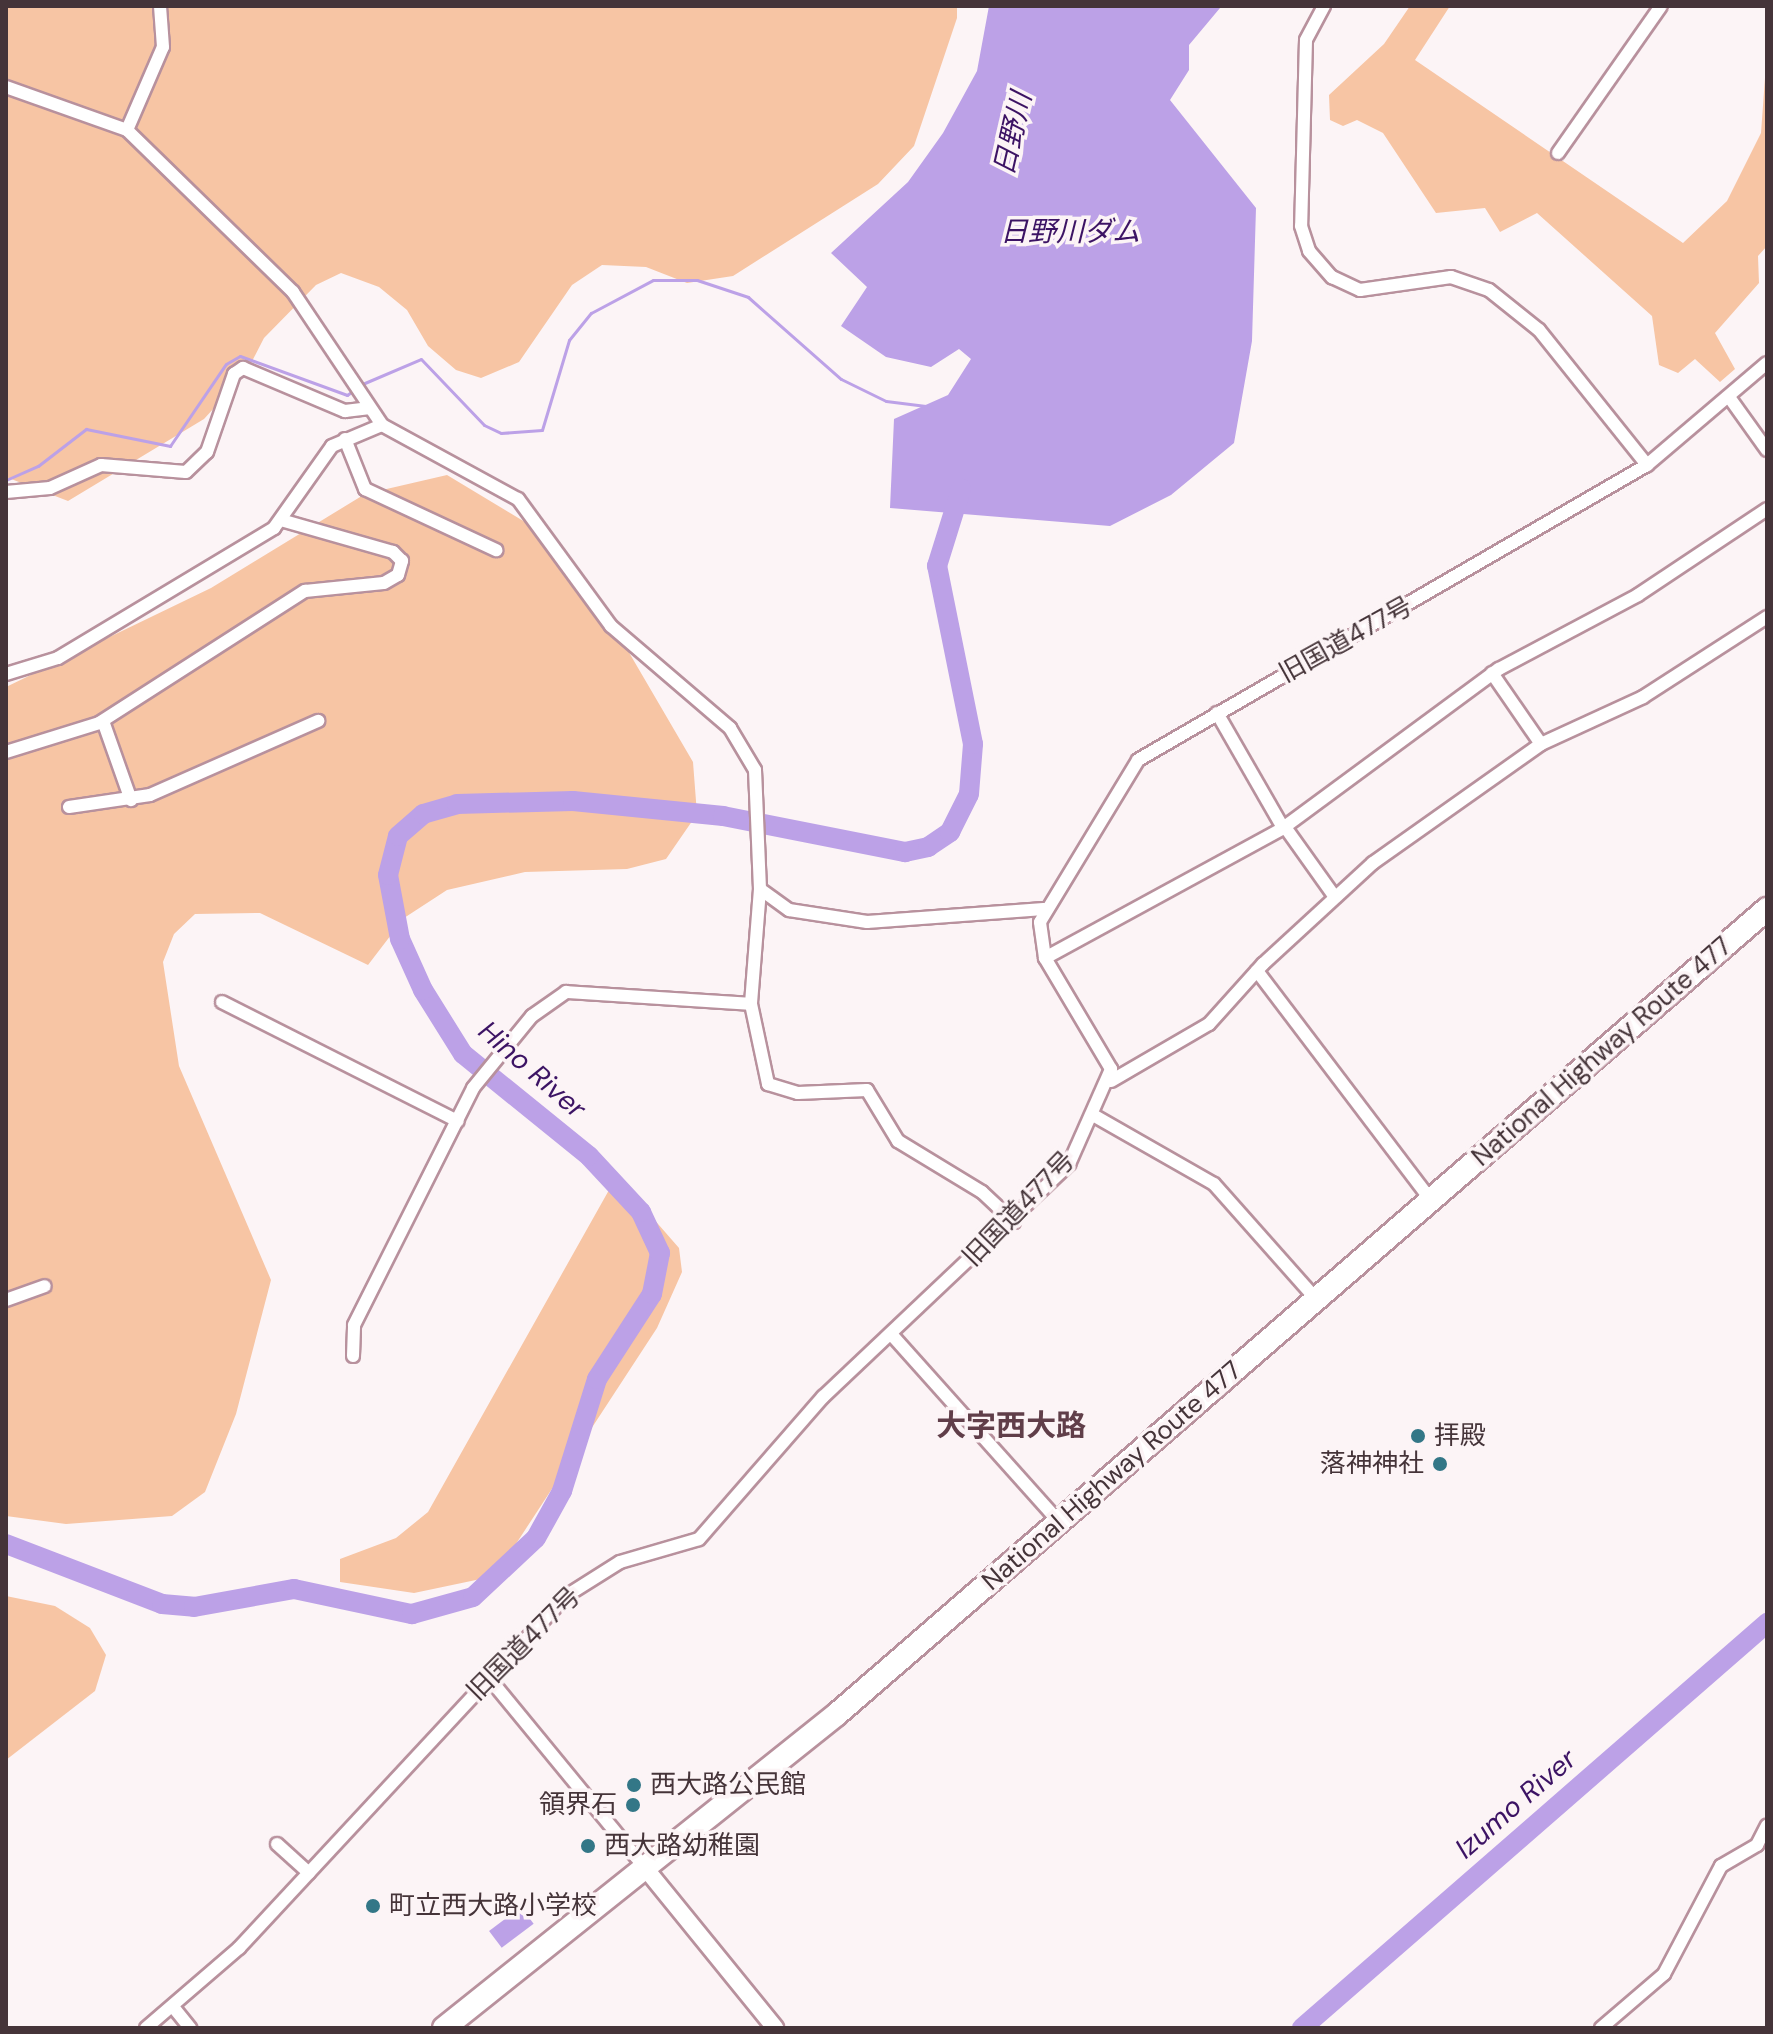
<!DOCTYPE html>
<meta charset="utf-8">
<style>
body{margin:0}
#map{position:relative;width:1773px;height:2034px;overflow:hidden;background:#fcf4f6;font-family:"DM Sans","Noto Sans JP",sans-serif}
div>[style]{position:absolute}
.green>*{inset:0;background:#f7c5a4}
.water>*{inset:0;background:#bca1e7;transform-origin:0 0}
.stream>*{height:3px;margin:-1.5px;padding:0 1.5px;transform-origin:1.5px;border-radius:1.5px;background:#bca1e7}
.river>*{height:20px;margin:-10px;padding:0 10px;transform-origin:10px;border-radius:10px;background:#bca1e7}
.roads{filter:drop-shadow(2px 0 #b8919d) drop-shadow(-2px 0 #b8919d) drop-shadow(0 2px #b8919d) drop-shadow(0 -2px #b8919d)}
.street>*{height:12px;margin:-6px;padding:0 6px;transform-origin:6px;border-radius:6px;background:#fff}
.secondary>*{height:16px;margin:-8px;padding:0 8px;transform-origin:8px;border-radius:8px;background:#fff}
.highway>*{height:22px;margin:-11px;padding:0 11px;transform-origin:11px;border-radius:11px;background:#fff}
.dots>*{width:22px;height:22px;translate:-50% -50%;box-sizing:border-box;border:4px solid #fcf4f6;border-radius:50%}
span{translate:-50% -50%;white-space:nowrap;text-align:center;line-height:1.15;-webkit-text-stroke:7px #fcf4f6;paint-order:stroke}
.street-label{font-size:26px;color:#453439}
.poi-label{font-size:26px;color:#453439}
.left{translate:0 -50%;text-align:left}
.right{translate:-100% -50%;text-align:right}
.water-label{font-size:28px;color:#3c1364;font-style:italic}
.quarter-label{font-size:30px;color:#603e49;font-weight:700}
.frame{position:absolute;inset:0;border:8px solid #453439;pointer-events:none}
</style>
<div id="map">
<div class="green">
<i style="clip-path:polygon(6px 6px,957px 6px,957px 18px,914px 146px,878px 184px,733px 276px,687px 283px,646px 267px,602px 265px,572px 285px,519px 362px,481px 378px,456px 370px,428px 346px,407px 310px,379px 287px,341px 273px,316px 285px,264px 338px,246px 373px,204px 419px,68px 501px,6px 477px)"></i>
<i style="clip-path:polygon(1410px 6px,1450px 6px,1415px 60px,1683px 243px,1727px 201px,1761px 133px,1767px 50px,1767px 246px,1758px 256px,1759px 283px,1715px 333px,1735px 369px,1720px 382px,1695px 359px,1678px 373px,1659px 365px,1652px 316px,1537px 213px,1500px 232px,1485px 208px,1436px 213px,1383px 133px,1357px 120px,1343px 126px,1330px 120px,1329px 95px,1384px 44px)"></i>
<i style="clip-path:polygon(447px 475px,525px 522px,589px 584px,693px 762px,697px 814px,666px 859px,627px 869px,525px 872px,447px 890px,404px 918px,368px 965px,260px 913px,195px 914px,174px 934px,163px 962px,179px 1066px,271px 1280px,236px 1414px,205px 1492px,172px 1516px,66px 1524px,6px 1516px,6px 687px,211px 588px,365px 494px)"></i>
<i style="clip-path:polygon(609px 1190px,631px 1193px,679px 1248px,682px 1272px,657px 1328px,495px 1576px,414px 1593px,340px 1582px,340px 1559px,396px 1538px,428px 1512px)"></i>
<i style="clip-path:polygon(6px 1596px,55px 1606px,90px 1628px,106px 1655px,95px 1691px,6px 1760px)"></i>
</div>
<div class="water">
<i style="clip-path:polygon(989px 6px,1220px 8px,1189px 45px,1189px 70px,1170px 100px,1256px 208px,1252px 341px,1234px 443px,1171px 495px,1110px 526px,890px 508px,894px 419px,948px 395px,971px 359px,959px 349px,931px 367px,886px 357px,841px 326px,867px 287px,831px 253px,908px 182px,943px 133px,977px 71px)"></i>
<i style="left:521px;top:1907px;width:21px;height:40px;rotate:53deg"></i>
</div>
<div class="stream">
<i style="left:360px;top:385px;width:66px;rotate:-23.1deg"></i>
<i style="left:421px;top:359px;width:91px;rotate:46.3deg"></i>
<i style="left:484px;top:425px;width:19px;rotate:25deg"></i>
<i style="left:501px;top:433px;width:41px;rotate:-4.2deg"></i>
<i style="left:542px;top:430px;width:94px;rotate:-73.3deg"></i>
<i style="left:569px;top:340px;width:35px;rotate:-51deg"></i>
<i style="left:591px;top:313px;width:70px;rotate:-28deg"></i>
<i style="left:653px;top:280px;width:44px"></i>
<i style="left:697px;top:280px;width:54px;rotate:18.4deg"></i>
<i style="left:748px;top:297px;width:124px;rotate:41.4deg"></i>
<i style="left:841px;top:379px;width:50px;rotate:26.1deg"></i>
<i style="left:886px;top:401px;width:40px;rotate:7.1deg"></i>
<i style="left:6px;top:480px;width:35px;rotate:-24deg"></i>
<i style="left:38px;top:466px;width:61px;rotate:-37.6deg"></i>
<i style="left:86px;top:429px;width:86px;rotate:11.4deg"></i>
<i style="left:170px;top:446px;width:99px;rotate:-55.7deg"></i>
<i style="left:226px;top:364px;width:16px;rotate:-30deg"></i>
<i style="left:240px;top:356px;width:114px;rotate:20deg"></i>
<i style="left:347px;top:395px;width:9px;rotate:-36deg"></i>
</div>
<div class="river">
<i style="left:6px;top:1544px;width:167px;rotate:21deg"></i>
<i style="left:162px;top:1604px;width:32px;rotate:5deg"></i>
<i style="left:194px;top:1607px;width:102px;rotate:-10.2deg"></i>
<i style="left:294px;top:1589px;width:121px;rotate:12deg"></i>
<i style="left:412px;top:1614px;width:63px;rotate:-15.6deg"></i>
<i style="left:473px;top:1597px;width:86px;rotate:-43.1deg"></i>
<i style="left:536px;top:1538px;width:54px;rotate:-61deg"></i>
<i style="left:562px;top:1491px;width:117px;rotate:-72.6deg"></i>
<i style="left:597px;top:1379px;width:101px;rotate:-57.1deg"></i>
<i style="left:652px;top:1294px;width:42px;rotate:-79deg"></i>
<i style="left:660px;top:1253px;width:45px;rotate:-114.9deg"></i>
<i style="left:641px;top:1212px;width:76px;rotate:-132.9deg"></i>
<i style="left:589px;top:1156px;width:162px;rotate:-141deg"></i>
<i style="left:463px;top:1054px;width:75px;rotate:-122deg"></i>
<i style="left:423px;top:990px;width:56px;rotate:-114.3deg"></i>
<i style="left:400px;top:939px;width:65px;rotate:-100.6deg"></i>
<i style="left:388px;top:875px;width:40px;rotate:-75.6deg"></i>
<i style="left:398px;top:836px;width:33px;rotate:-41deg"></i>
<i style="left:423px;top:814px;width:35px;rotate:-16deg"></i>
<i style="left:457px;top:804px;width:116px;rotate:-1.5deg"></i>
<i style="left:573px;top:801px;width:151px;rotate:5.7deg"></i>
<i style="left:723px;top:816px;width:186px;rotate:11.2deg"></i>
<i style="left:905px;top:852px;width:24px;rotate:-12deg"></i>
<i style="left:928px;top:847px;width:27px;rotate:-34deg"></i>
<i style="left:950px;top:832px;width:42px;rotate:-63.4deg"></i>
<i style="left:969px;top:794px;width:50px;rotate:-85.4deg"></i>
<i style="left:973px;top:744px;width:182px;rotate:-101.4deg"></i>
<i style="left:937px;top:566px;width:81px;rotate:-72.7deg"></i>
<i style="left:1302px;top:2028px;width:617px;rotate:-41.05deg"></i>
</div>
<div class="roads">
<div class="street">
<i style="left:1324px;top:6px;width:38px;rotate:118deg"></i>
<i style="left:1306px;top:40px;width:186px;rotate:91.5deg"></i>
<i style="left:1301px;top:226px;width:26px;rotate:72deg"></i>
<i style="left:1309px;top:251px;width:35px;rotate:49deg"></i>
<i style="left:1332px;top:277px;width:31px;rotate:25deg"></i>
<i style="left:1360px;top:290px;width:92px;rotate:-8.1deg"></i>
<i style="left:1451px;top:277px;width:40px;rotate:18.9deg"></i>
<i style="left:1489px;top:290px;width:64px;rotate:38.7deg"></i>
<i style="left:1539px;top:330px;width:173px;rotate:51.3deg"></i>
<i style="left:6px;top:87px;width:128px;rotate:19.6deg"></i>
<i style="left:127px;top:130px;width:232px;rotate:44.3deg"></i>
<i style="left:293px;top:292px;width:160px;rotate:56.2deg"></i>
<i style="left:382px;top:425px;width:155px;rotate:28.6deg"></i>
<i style="left:518px;top:499px;width:157px;rotate:53.8deg"></i>
<i style="left:611px;top:626px;width:157px;rotate:40.6deg"></i>
<i style="left:730px;top:728px;width:49px;rotate:59.2deg"></i>
<i style="left:755px;top:770px;width:119px;rotate:87.6deg"></i>
<i style="left:760px;top:889px;width:115px;rotate:94.5deg"></i>
<i style="left:751px;top:1004px;width:82px;rotate:78deg"></i>
<i style="left:768px;top:1084px;width:31px;rotate:17deg"></i>
<i style="left:798px;top:1093px;width:69px;rotate:-2.5deg"></i>
<i style="left:867px;top:1090px;width:60px;rotate:58.7deg"></i>
<i style="left:898px;top:1141px;width:98px;rotate:31.3deg"></i>
<i style="left:982px;top:1192px;width:44px;rotate:43.2deg"></i>
<i style="left:127px;top:130px;width:90px;rotate:-66.6deg"></i>
<i style="left:163px;top:47px;width:41px;rotate:-94.2deg"></i>
<i style="left:1558px;top:153px;width:179px;rotate:-55deg"></i>
<i style="left:1729px;top:397px;width:65px;rotate:54.4deg"></i>
<i style="left:345px;top:439px;width:54px;rotate:68.2deg"></i>
<i style="left:365px;top:489px;width:145px;rotate:25deg"></i>
<i style="left:6px;top:492px;width:44px;rotate:-5.2deg"></i>
<i style="left:50px;top:488px;width:56px;rotate:-24.3deg"></i>
<i style="left:101px;top:465px;width:85px;rotate:4.7deg"></i>
<i style="left:186px;top:472px;width:29px;rotate:-44deg"></i>
<i style="left:207px;top:452px;width:83px;rotate:-70.9deg"></i>
<i style="left:234px;top:374px;width:11px;rotate:-34deg"></i>
<i style="left:243px;top:368px;width:111px;rotate:22.9deg"></i>
<i style="left:345px;top:411px;width:23px;rotate:-7deg"></i>
<i style="left:1492px;top:673px;width:86px;rotate:55.4deg"></i>
<i style="left:6px;top:674px;width:54px;rotate:-17.1deg"></i>
<i style="left:58px;top:658px;width:252px;rotate:-31deg"></i>
<i style="left:274px;top:528px;width:100px;rotate:-54.7deg"></i>
<i style="left:332px;top:446px;width:54px;rotate:-22.8deg"></i>
<i style="left:1217px;top:713px;width:133px;rotate:60.1deg"></i>
<i style="left:103px;top:721px;width:84px;rotate:70.5deg"></i>
<i style="left:6px;top:752px;width:97px;rotate:-17.3deg"></i>
<i style="left:99px;top:723px;width:245px;rotate:-32.7deg"></i>
<i style="left:305px;top:591px;width:79px;rotate:-5.8deg"></i>
<i style="left:384px;top:583px;width:16px;rotate:-30deg"></i>
<i style="left:398px;top:575px;width:15px;rotate:-74deg"></i>
<i style="left:402px;top:561px;width:13px;rotate:-135deg"></i>
<i style="left:393px;top:552px;width:113px;rotate:-164.1deg"></i>
<i style="left:69px;top:807px;width:82px;rotate:-8.4deg"></i>
<i style="left:150px;top:795px;width:184px;rotate:-23.8deg"></i>
<i style="left:1285px;top:827px;width:86px;rotate:54.5deg"></i>
<i style="left:760px;top:889px;width:36px;rotate:36deg"></i>
<i style="left:789px;top:910px;width:79px;rotate:8.7deg"></i>
<i style="left:867px;top:922px;width:177px;rotate:-4.2deg"></i>
<i style="left:1045px;top:958px;width:271px;rotate:-28.6deg"></i>
<i style="left:1283px;top:828px;width:268px;rotate:-36.4deg"></i>
<i style="left:1499px;top:669px;width:157px;rotate:-28deg"></i>
<i style="left:1638px;top:595px;width:155px;rotate:-33.7deg"></i>
<i style="left:1257px;top:971px;width:288px;rotate:52.8deg"></i>
<i style="left:222px;top:1002px;width:264px;rotate:26.8deg"></i>
<i style="left:1111px;top:1081px;width:113px;rotate:-30.2deg"></i>
<i style="left:1209px;top:1024px;width:81px;rotate:-48deg"></i>
<i style="left:1263px;top:964px;width:149px;rotate:-42.6deg"></i>
<i style="left:1373px;top:863px;width:206px;rotate:-35.3deg"></i>
<i style="left:1541px;top:744px;width:112px;rotate:-24.7deg"></i>
<i style="left:1643px;top:697px;width:148px;rotate:-32.8deg"></i>
<i style="left:1093px;top:1115px;width:139px;rotate:29.7deg"></i>
<i style="left:1214px;top:1184px;width:154px;rotate:48.4deg"></i>
<i style="left:6px;top:1300px;width:41px;rotate:-19.7deg"></i>
<i style="left:891px;top:1334px;width:252px;rotate:48.2deg"></i>
<i style="left:353px;top:1356px;width:31px;rotate:-88deg"></i>
<i style="left:354px;top:1325px;width:265px;rotate:-63.3deg"></i>
<i style="left:473px;top:1088px;width:93px;rotate:-50.7deg"></i>
<i style="left:532px;top:1016px;width:42px;rotate:-35.2deg"></i>
<i style="left:566px;top:992px;width:185px;rotate:3.7deg"></i>
<i style="left:489px;top:1678px;width:247px;rotate:50.6deg"></i>
<i style="left:277px;top:1844px;width:43px;rotate:42.2deg"></i>
<i style="left:174px;top:2008px;width:26px;rotate:51deg"></i>
<i style="left:146px;top:2028px;width:123px;rotate:-40.7deg"></i>
<i style="left:239px;top:1948px;width:480px;rotate:-47.1deg"></i>
<i style="left:566px;top:1596px;width:64px;rotate:-32.2deg"></i>
<i style="left:620px;top:1562px;width:82px;rotate:-16.2deg"></i>
<i style="left:699px;top:1539px;width:189px;rotate:-48.9deg"></i>
<i style="left:823px;top:1397px;width:339px;rotate:-43.4deg"></i>
<i style="left:1069px;top:1164px;width:104px;rotate:-66.1deg"></i>
<i style="left:1111px;top:1069px;width:129px;rotate:-120.7deg"></i>
<i style="left:1045px;top:958px;width:36px;rotate:-98deg"></i>
<i style="left:1040px;top:922px;width:189px;rotate:-58.8deg"></i>
<i style="left:1138px;top:760px;width:588px;rotate:-30.1deg"></i>
<i style="left:1647px;top:465px;width:157px;rotate:-40.4deg"></i>
<i style="left:1601px;top:2028px;width:83px;rotate:-40.6deg"></i>
<i style="left:1664px;top:1974px;width:122px;rotate:-62.2deg"></i>
<i style="left:1721px;top:1866px;width:42px;rotate:-30.3deg"></i>
<i style="left:1757px;top:1845px;width:22px;rotate:-63deg"></i>
</div>
<div class="secondary">
<i style="left:646px;top:1869px;width:205px;rotate:50.9deg"></i>
</div>
<div class="highway">
<i style="left:444px;top:2028px;width:503px;rotate:-38.62deg"></i>
<i style="left:837px;top:1714px;width:1230px;rotate:-40.88deg"></i>
</div>
</div>
<div class="dots">
<i style="left:1418px;top:1436px;background:#337787"></i>
<i style="left:1440px;top:1464px;background:#337787"></i>
<i style="left:634px;top:1785px;background:#337787"></i>
<i style="left:633px;top:1805px;background:#337787"></i>
<i style="left:588px;top:1846px;background:#337787"></i>
<i style="left:373px;top:1906px;background:#337787"></i>
</div>
<div class="street-label">
<span style="left:1346px;top:640px;rotate:-29deg">旧国道477号</span>
<span style="left:1602px;top:1052px;rotate:-41deg">National Highway Route 477</span>
<span style="left:1019px;top:1209px;rotate:-46deg">旧国道477号</span>
<span style="left:1112px;top:1476px;rotate:-41deg">National Highway Route 477</span>
<span style="left:524px;top:1644px;rotate:-45deg">旧国道477号</span>
</div>
<div class="poi-label">
<span class="left" style="left:1434px;top:1436px">拝殿</span>
<span class="right" style="left:1424px;top:1464px">落神神社</span>
<span class="left" style="left:650px;top:1785px">西大路公民館</span>
<span class="right" style="left:617px;top:1805px">領界石</span>
<span class="left" style="left:604px;top:1846px">西大路幼稚園</span>
<span class="left" style="left:389px;top:1906px">町立西大路小学校</span>
</div>
<div class="water-label">
<span style="left:1013px;top:134px;rotate:-77deg">日野川</span>
<span style="left:1070px;top:232px">日野川ダム</span>
<span style="left:532px;top:1070px;rotate:41deg">Hino River</span>
<span style="left:1516px;top:1804px;rotate:-41deg">Izumo River</span>
</div>
<div class="quarter-label">
<span style="left:1011px;top:1426px">大字西大路</span>
</div>
<div class="frame"></div>
</div>
